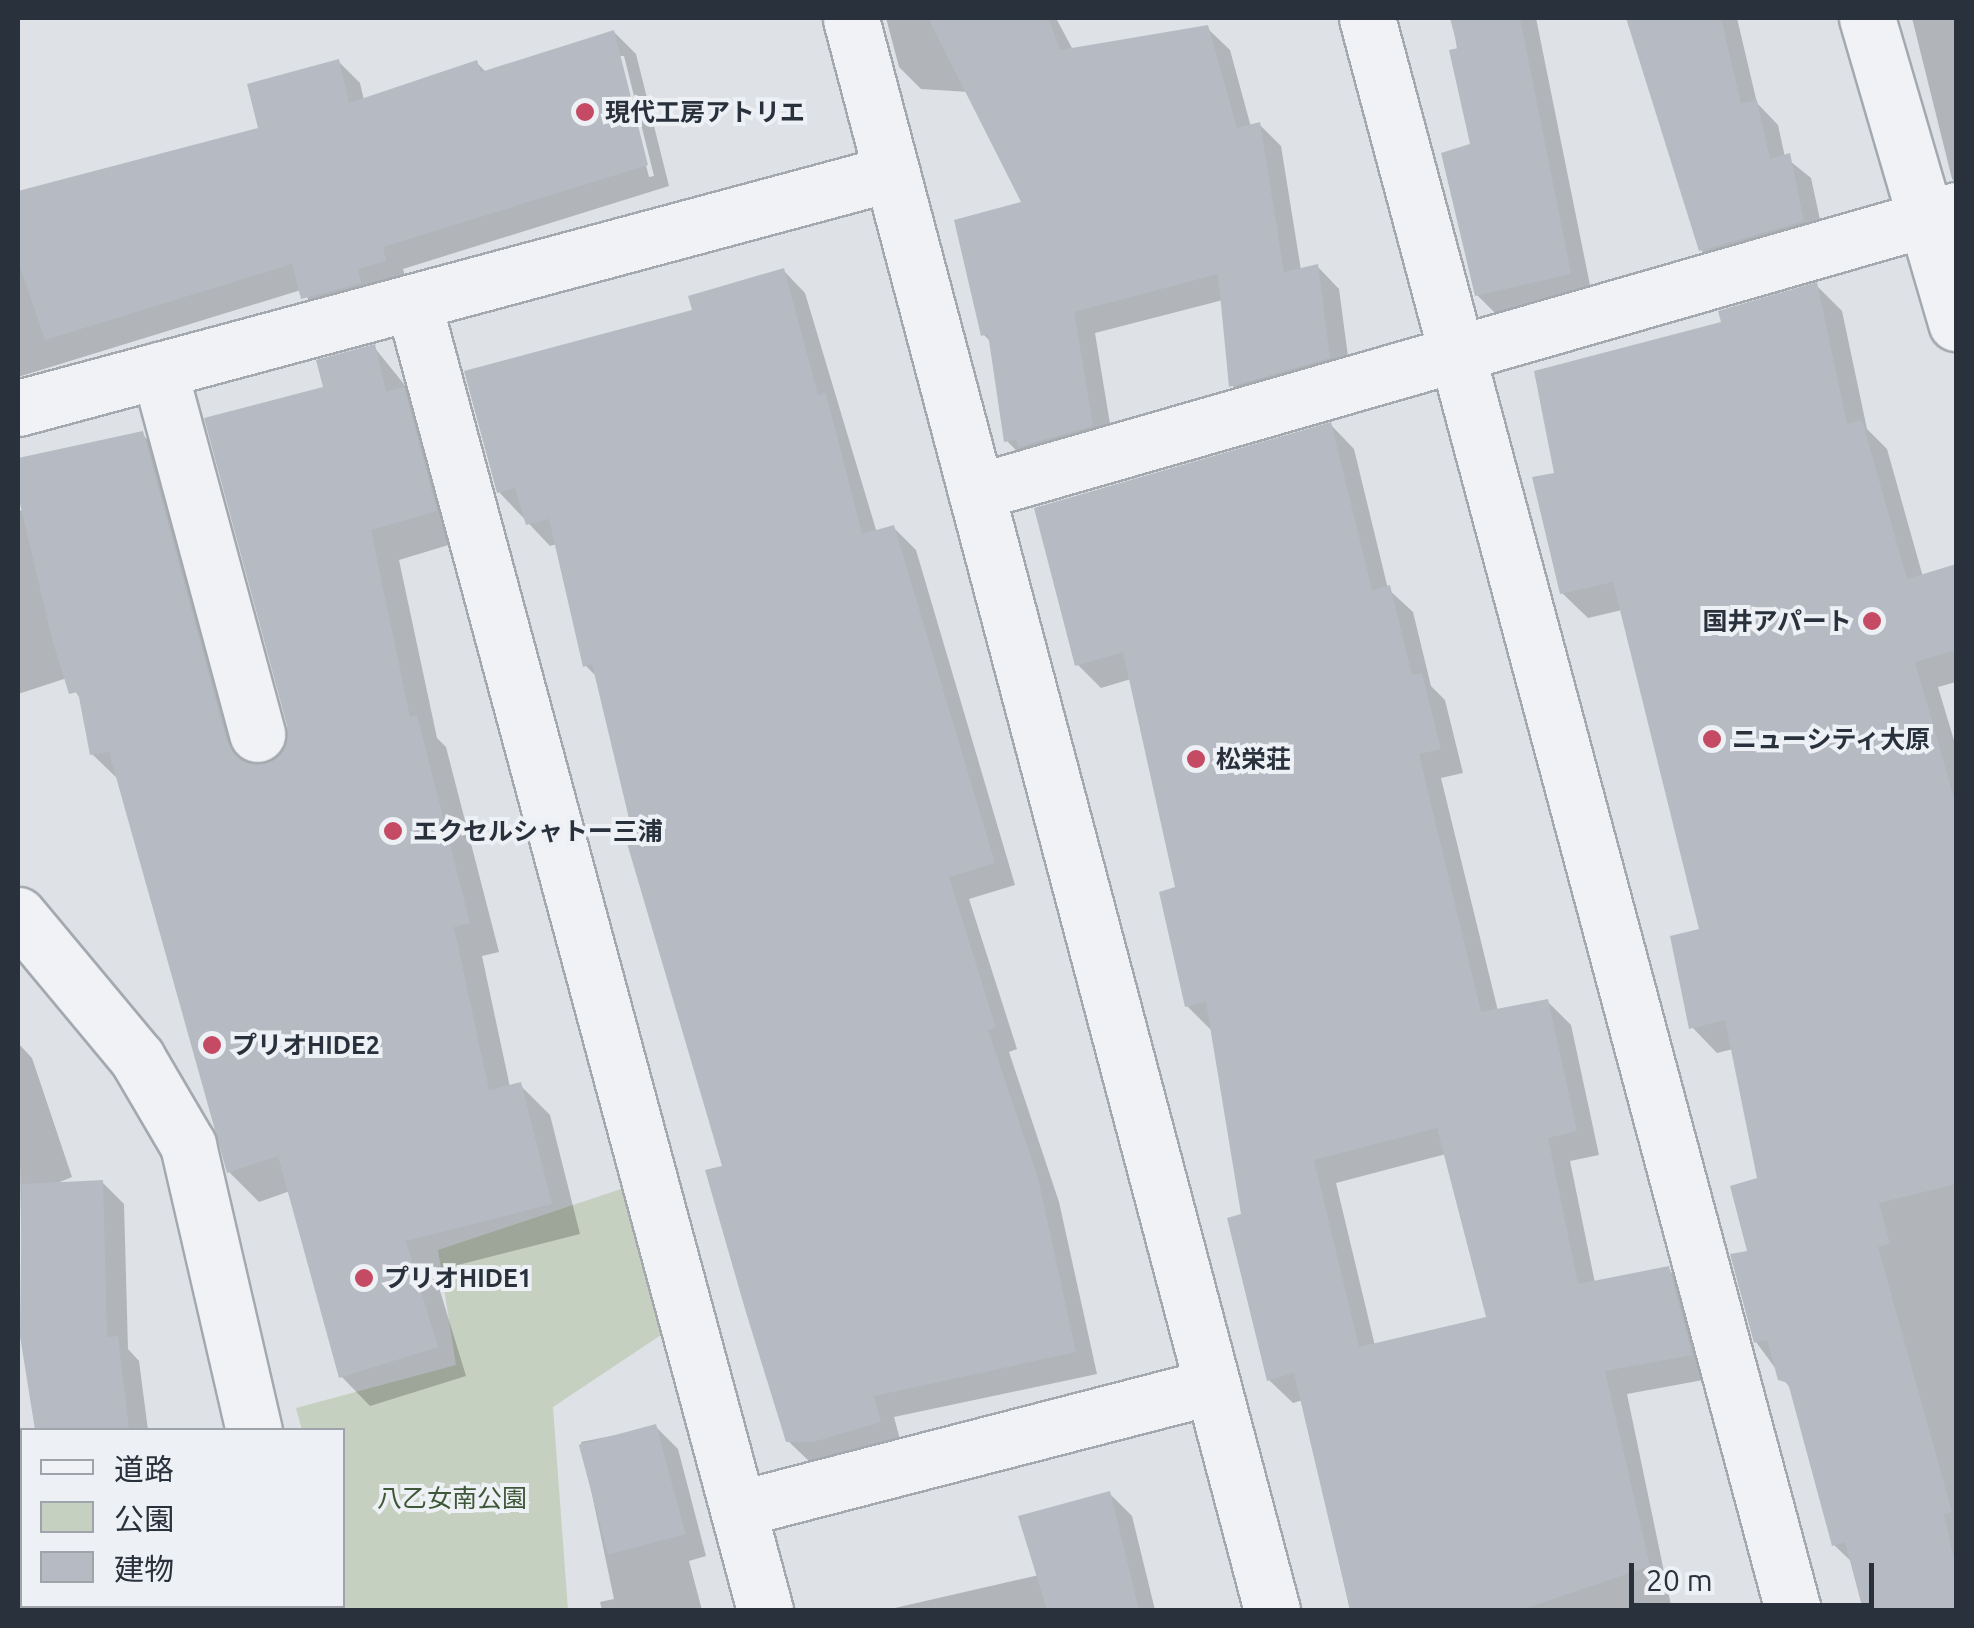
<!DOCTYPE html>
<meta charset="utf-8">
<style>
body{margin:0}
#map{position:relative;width:1974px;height:1628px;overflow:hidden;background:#dee2e6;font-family:Ubuntu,"Noto Sans JP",sans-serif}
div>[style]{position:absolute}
.green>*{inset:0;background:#c5d0c0}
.shadow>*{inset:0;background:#0003;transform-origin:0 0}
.building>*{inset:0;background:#b6bbc3;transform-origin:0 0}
.roads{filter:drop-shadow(2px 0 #a4a9b0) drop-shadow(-2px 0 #a4a9b0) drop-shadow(0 2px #a4a9b0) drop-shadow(0 -2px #a4a9b0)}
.street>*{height:55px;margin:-27.5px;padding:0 27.5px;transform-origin:27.5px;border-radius:27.5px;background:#f0f2f5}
.dots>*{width:28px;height:28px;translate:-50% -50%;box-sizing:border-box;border:5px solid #edf0f4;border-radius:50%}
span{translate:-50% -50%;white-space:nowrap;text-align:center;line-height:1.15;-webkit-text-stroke:8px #edf0f4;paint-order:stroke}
.poi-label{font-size:25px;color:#28313c;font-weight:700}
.left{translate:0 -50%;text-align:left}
.right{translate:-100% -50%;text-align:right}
.park-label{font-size:25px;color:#3e5737}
.frame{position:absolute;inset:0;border:20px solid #28313c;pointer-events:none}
.legend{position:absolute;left:20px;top:1428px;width:325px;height:180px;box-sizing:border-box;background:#edf0f4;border:2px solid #9ea4aa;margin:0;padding:12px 18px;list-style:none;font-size:30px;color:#28313c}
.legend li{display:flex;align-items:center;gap:20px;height:50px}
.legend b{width:50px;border:2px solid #9ea4aa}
.scale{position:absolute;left:1629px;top:1563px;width:245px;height:45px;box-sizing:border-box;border:5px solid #28313c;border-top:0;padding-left:12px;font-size:30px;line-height:35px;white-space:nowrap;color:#28313c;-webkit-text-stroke:8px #edf0f4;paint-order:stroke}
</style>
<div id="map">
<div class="green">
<i style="clip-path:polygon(624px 1188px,673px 1327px,553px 1407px,568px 1610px,345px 1610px,342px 1430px,302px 1430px,296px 1408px,456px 1365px,438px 1250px)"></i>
</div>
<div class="shadow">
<i style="clip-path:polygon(886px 18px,1056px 18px,1073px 50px,1207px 28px,1230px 50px,1251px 127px,1259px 124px,1281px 146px,1301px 270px,1318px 267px,1339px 289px,1351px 379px,1254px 407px,1232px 385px,1223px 300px,1095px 333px,1114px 448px,1029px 463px,1007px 441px,992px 343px,984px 335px,1025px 204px,969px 92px,921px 89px,899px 67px)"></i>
<i style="clip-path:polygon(1452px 18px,1536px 18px,1592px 295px,1499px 317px,1477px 295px,1473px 146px)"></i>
<i style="clip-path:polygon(1629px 18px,1737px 18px,1757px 103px,1778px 125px,1785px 157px,1811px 178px,1825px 243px,1723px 272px,1701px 250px)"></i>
<i style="clip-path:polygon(1912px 18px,1956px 18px,1956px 183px,1952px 179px)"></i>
<i style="clip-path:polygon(evenodd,614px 32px,636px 54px,669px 186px,403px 269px,407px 283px,325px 320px,301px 290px,18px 377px,18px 195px,261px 130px,338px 61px,360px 83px,364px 100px,476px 62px,487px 73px,614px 32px,618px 56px,624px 56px,654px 176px,649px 177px,618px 56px)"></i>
<i style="clip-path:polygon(784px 271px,805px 293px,877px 533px,894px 528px,916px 550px,1015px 885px,969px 899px,1017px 1049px,1009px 1052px,1059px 1202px,1097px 1374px,894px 1417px,901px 1443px,811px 1463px,788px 1441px,725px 1168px,598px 678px,585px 665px,557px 544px,550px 546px,499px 492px,695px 311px)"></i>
<i style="clip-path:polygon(1816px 285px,1842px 311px,1867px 429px,1887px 449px,1923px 577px,1956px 567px,1956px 682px,1938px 687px,1956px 747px,1956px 1610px,1865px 1610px,1854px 1564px,1834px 1545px,1793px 1392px,1756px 1342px,1750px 1253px,1760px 1180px,1733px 1049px,1717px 1053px,1692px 1027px,1702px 931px,1622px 610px,1588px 618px,1562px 593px,1557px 475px,1724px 323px)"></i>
<i style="clip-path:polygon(374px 347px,433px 420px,465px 540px,399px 560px,437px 738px,446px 747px,499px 952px,482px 956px,510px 1087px,520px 1085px,550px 1115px,580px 1234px,434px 1271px,466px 1376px,370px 1406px,341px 1376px,290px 1191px,259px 1202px,229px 1172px,120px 781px,92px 754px,83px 703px,67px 678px,18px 694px,18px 511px,24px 510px,18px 460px,142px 434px,172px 464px,253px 765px,280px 759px,290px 726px,326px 389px)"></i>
<i style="clip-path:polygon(evenodd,1331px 425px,1354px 449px,1388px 589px,1413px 612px,1431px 686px,1445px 700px,1463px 773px,1441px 778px,1498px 1011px,1547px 1001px,1571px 1025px,1599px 1155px,1570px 1161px,1595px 1283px,1668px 1269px,1692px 1293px,1714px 1378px,1627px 1394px,1672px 1610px,1350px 1610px,1303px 1400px,1293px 1403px,1269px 1380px,1211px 1030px,1187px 1006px,1178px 889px,1131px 679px,1101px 688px,1077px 664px,1331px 425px,1446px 1154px,1489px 1319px,1375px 1346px,1336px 1183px,1446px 1154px)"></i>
<i style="clip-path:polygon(18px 1043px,32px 1058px,72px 1177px,55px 1184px,102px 1182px,124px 1204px,128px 1349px,139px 1361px,148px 1430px,38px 1430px,23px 1336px)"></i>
<i style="clip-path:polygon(656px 1427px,678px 1449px,706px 1556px,689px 1561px,702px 1610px,602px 1610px,600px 1602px,614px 1599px,581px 1442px)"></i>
<i style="clip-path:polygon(1110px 1494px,1132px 1516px,1155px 1610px,886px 1610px,1039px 1575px)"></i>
<i style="left:66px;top:1606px;width:106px;height:4px"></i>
</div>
<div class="building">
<i style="clip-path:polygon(928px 18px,1048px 18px,1060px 50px,1208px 25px,1237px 128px,1260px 122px,1284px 272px,1318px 264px,1330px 358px,1229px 387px,1218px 274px,1074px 312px,1093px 426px,1018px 447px,1016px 440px,1004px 442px,988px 334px,981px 336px,954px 220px,1021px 202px)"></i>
<i style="clip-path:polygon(1450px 18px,1520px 18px,1571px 274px,1475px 296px,1441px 153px,1470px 144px,1449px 50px,1458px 48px)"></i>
<i style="clip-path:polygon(1626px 18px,1721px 18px,1741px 103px,1757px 100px,1770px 159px,1790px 153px,1804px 221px,1699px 251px)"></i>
<i style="clip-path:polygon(614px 30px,648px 165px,383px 247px,386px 261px,358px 269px,361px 283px,301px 299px,292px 264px,45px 340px,18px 261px,18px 191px,258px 128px,247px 84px,339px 59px,349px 103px,477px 60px,481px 72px)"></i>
<i style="clip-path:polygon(784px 268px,818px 395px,826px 393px,862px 534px,894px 525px,995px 863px,949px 877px,996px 1028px,988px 1030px,1038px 1178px,1076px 1352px,874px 1396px,881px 1422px,813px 1442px,786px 1442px,745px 1309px,705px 1170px,722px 1166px,624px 833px,632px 831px,592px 664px,583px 667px,549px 519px,526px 525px,515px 488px,497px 493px,464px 371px,692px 310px,688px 296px)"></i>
<i style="clip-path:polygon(1817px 282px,1847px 424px,1862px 420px,1907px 579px,1956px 564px,1956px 650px,1915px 662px,1956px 805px,1956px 1184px,1879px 1203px,1890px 1244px,1878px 1247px,1952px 1512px,1944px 1514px,1956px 1568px,1956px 1610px,1863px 1610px,1845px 1542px,1832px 1546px,1788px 1383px,1778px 1380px,1767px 1340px,1754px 1343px,1730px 1254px,1747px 1251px,1730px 1186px,1757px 1178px,1725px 1020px,1689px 1029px,1670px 936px,1699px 929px,1613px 582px,1560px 594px,1532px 477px,1554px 473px,1534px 371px,1721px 322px,1718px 311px)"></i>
<i style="clip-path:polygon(375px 344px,386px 392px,404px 387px,437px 511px,371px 530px,410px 717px,417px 715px,470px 923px,454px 927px,489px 1090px,521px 1082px,552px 1204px,406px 1241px,438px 1347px,339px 1378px,278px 1156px,227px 1173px,109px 752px,90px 755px,78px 692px,69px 694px,52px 639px,18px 495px,18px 458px,143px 431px,227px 742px,248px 764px,266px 764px,287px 743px,287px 726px,204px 418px,323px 387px,316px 360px)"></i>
<i style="clip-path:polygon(evenodd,1331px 422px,1372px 590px,1390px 585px,1412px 675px,1422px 673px,1441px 749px,1419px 754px,1481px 1012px,1548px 999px,1577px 1131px,1548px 1138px,1578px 1284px,1669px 1266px,1692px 1355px,1605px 1371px,1650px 1566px,1521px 1610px,1350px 1610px,1294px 1373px,1267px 1381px,1227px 1218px,1241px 1214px,1206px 1002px,1185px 1007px,1159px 892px,1175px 887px,1123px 652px,1075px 666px,1034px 508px,1331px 422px,1437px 1128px,1486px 1317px,1359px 1347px,1314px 1160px,1437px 1128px)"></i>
<i style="clip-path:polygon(103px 1180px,107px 1337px,118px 1336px,129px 1430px,35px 1430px,20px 1336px,22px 1184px)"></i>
<i style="left:656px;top:1424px;width:114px;height:80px;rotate:75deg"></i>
<i style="clip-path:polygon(1110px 1491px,1139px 1610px,1047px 1610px,1018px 1516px)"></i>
</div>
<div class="roads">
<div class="street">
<i style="left:1367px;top:18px;width:1648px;rotate:75.02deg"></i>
<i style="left:1867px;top:18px;width:318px;rotate:73.7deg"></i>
<i style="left:851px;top:19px;width:1646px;rotate:75.18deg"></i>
<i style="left:413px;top:302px;width:1355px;rotate:74.94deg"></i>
<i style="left:159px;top:370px;width:377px;rotate:74.9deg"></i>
<i style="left:18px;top:408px;width:905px;rotate:-15.05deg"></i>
<i style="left:976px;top:492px;width:1020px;rotate:-16.05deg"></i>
<i style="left:18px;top:915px;width:186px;rotate:50.2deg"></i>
<i style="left:137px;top:1058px;width:101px;rotate:59.6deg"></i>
<i style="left:188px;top:1145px;width:293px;rotate:77deg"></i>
<i style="left:738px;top:1509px;width:490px;rotate:-14.5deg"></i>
<i style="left:18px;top:1532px;width:28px;rotate:82deg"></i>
<i style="left:31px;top:1606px;width:4px;rotate:76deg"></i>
<i style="left:294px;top:1606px;width:4px;rotate:76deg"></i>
</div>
</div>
<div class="dots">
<i style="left:585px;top:112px;background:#c44b63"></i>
<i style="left:1872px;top:621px;background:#c44b63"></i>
<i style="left:1712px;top:739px;background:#c44b63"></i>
<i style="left:1196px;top:759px;background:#c44b63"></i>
<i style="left:393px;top:831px;background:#c44b63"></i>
<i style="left:212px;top:1045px;background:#c44b63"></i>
<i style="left:364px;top:1278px;background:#c44b63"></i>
</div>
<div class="poi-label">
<span class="left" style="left:605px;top:112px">現代工房アトリエ</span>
<span class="right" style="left:1852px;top:621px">国井アパート</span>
<span class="left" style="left:1732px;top:739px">ニューシティ大原</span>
<span class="left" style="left:1216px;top:759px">松栄荘</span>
<span class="left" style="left:413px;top:831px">エクセルシャトー三浦</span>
<span class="left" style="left:232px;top:1045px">プリオHIDE2</span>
<span class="left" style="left:384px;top:1278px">プリオHIDE1</span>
</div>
<div class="park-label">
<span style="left:452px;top:1498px">八乙女南公園</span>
</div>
<div class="frame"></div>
<ul class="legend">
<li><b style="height:12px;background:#f0f2f5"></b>道路</li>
<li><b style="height:28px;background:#c5d0c0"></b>公園</li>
<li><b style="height:28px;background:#b6bbc3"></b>建物</li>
</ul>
<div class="scale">20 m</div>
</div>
